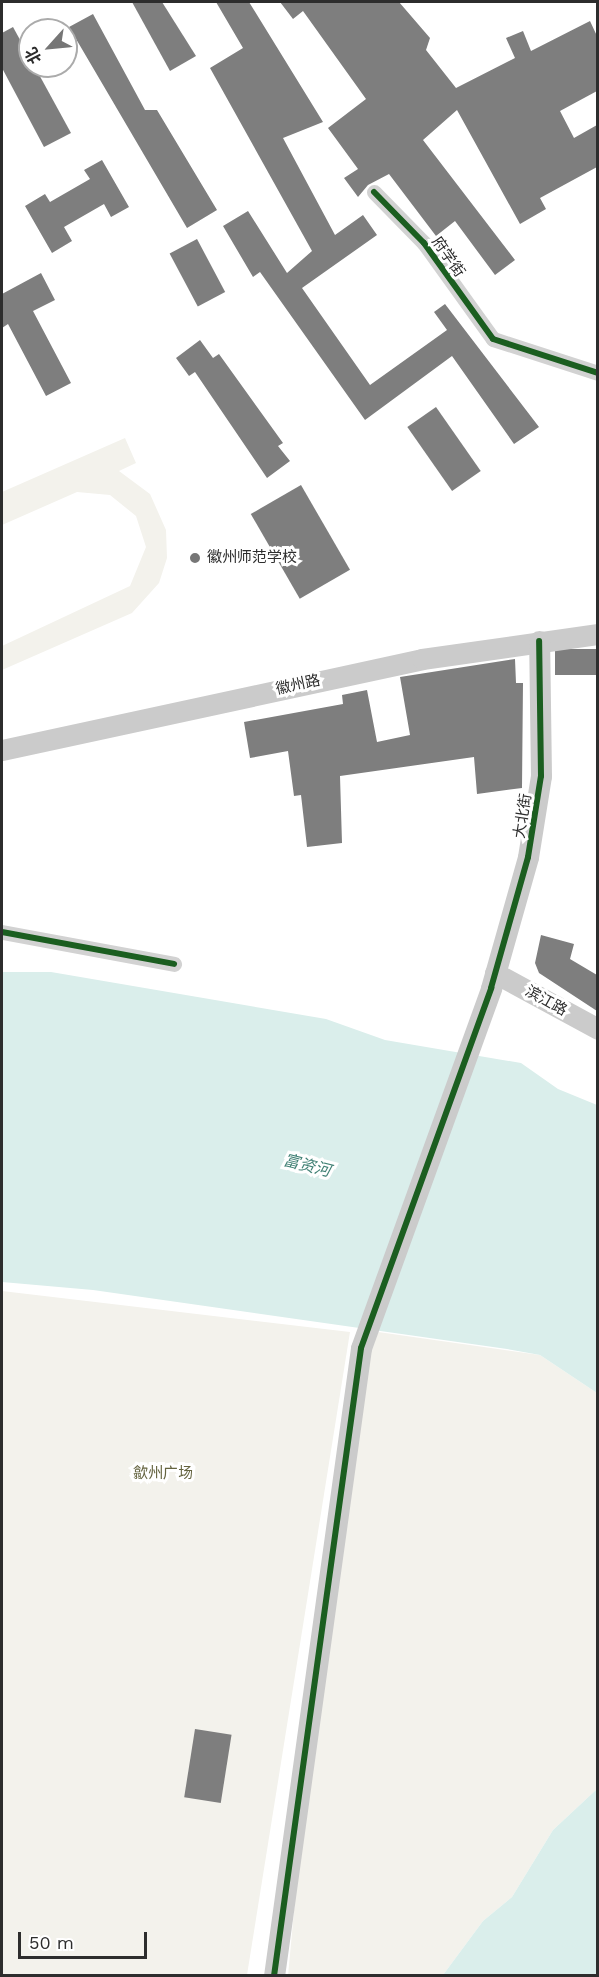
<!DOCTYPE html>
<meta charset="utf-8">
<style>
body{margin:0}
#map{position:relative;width:599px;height:1977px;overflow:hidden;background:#fff;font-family:"Work Sans","Noto Sans SC",sans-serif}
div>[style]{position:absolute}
.green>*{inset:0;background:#f3f2ec}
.water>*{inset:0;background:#daeeeb}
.building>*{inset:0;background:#7e7e7e;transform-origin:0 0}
.street>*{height:15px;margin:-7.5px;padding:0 7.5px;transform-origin:7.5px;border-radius:7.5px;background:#d2d2d2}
.secondary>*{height:21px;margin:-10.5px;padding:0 10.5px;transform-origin:10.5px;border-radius:10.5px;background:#cbcbcb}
.cycleway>*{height:6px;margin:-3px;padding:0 3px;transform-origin:3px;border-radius:3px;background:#1b5e20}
.dots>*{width:16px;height:16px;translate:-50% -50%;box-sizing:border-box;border:3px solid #fff;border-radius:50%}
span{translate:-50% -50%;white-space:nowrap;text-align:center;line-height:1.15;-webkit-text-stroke:6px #fff;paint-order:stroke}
.street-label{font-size:15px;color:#2d2d2d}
.poi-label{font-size:15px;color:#2d2d2d}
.left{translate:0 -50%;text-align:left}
.park-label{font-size:15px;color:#64633f}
.water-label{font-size:16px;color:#418175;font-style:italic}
.frame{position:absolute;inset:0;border:3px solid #2d2d2d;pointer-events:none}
.north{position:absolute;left:18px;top:18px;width:60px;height:60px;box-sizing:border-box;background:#fff;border:2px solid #ababab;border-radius:50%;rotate:243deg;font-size:16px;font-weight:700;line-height:24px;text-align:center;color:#2d2d2d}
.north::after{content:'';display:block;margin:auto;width:21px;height:27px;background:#767676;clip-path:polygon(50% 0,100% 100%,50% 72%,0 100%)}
.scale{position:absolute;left:18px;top:1932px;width:129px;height:27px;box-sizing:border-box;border:3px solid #2d2d2d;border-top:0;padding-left:8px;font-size:18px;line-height:21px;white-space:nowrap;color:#2d2d2d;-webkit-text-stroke:4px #fff;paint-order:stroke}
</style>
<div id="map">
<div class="green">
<i style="clip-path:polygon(125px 438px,136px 463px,119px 471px,150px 494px,166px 530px,167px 558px,159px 583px,132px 613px,2px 670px,2px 646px,130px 586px,146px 547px,136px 516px,110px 495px,77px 492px,2px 525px,2px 492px)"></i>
<i style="clip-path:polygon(2px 1291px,350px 1332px,247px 1975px,2px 1976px)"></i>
<i style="clip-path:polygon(378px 1332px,540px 1355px,597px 1393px,597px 1789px,553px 1830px,512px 1897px,483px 1921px,443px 1975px,288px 1976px,301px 1835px,369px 1350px)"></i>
</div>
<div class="water">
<i style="clip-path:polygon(2px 972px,51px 972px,326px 1019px,385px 1040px,521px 1063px,558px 1089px,597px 1105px,597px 1393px,540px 1355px,507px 1349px,93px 1290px,2px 1282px)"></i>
<i style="clip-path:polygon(597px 1789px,597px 1975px,443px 1975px,483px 1921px,512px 1897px,553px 1830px)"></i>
</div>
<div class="building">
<i style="clip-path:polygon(132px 2px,162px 2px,196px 56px,170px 71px)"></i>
<i style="clip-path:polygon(216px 2px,249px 2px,323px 122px,283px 138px,335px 235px,363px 215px,377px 235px,302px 288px,370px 385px,447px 330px,434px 312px,445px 304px,539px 427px,514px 444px,452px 356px,365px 420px,260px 272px,253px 277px,223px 226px,248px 211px,287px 273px,312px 251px,210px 68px,243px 48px)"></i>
<i style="clip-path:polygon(280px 2px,399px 2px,430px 38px,426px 50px,456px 88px,515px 58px,506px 38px,523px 31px,531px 51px,590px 21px,597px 36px,597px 91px,560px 111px,574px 138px,597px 125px,597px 167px,540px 198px,546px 209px,520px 224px,457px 110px,423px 140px,515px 260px,495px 275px,455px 221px,436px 236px,389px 174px,368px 185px,358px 197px,344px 178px,358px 169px,328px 128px,366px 99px,303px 11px,293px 19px)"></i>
<i style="clip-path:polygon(93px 14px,145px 110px,157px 110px,217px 210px,187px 228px,69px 27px)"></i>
<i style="clip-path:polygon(13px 27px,71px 133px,44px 147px,2px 68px,2px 33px)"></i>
<i style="clip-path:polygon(102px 160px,129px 207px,111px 217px,104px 204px,64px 227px,72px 241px,52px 253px,25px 206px,45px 194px,50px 202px,90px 179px,84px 170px)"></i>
<i style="left:197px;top:239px;width:60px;height:31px;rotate:62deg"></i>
<i style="clip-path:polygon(41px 273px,55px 300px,33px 311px,71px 383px,46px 396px,8px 324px,2px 328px,2px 294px)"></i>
<i style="clip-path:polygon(200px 340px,213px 358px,219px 354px,283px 443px,278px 446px,290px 461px,267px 478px,195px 372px,189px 376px,176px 358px)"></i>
<i style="left:436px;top:407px;width:78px;height:35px;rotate:55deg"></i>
<i style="left:301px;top:485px;width:98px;height:58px;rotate:60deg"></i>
<i style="left:597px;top:649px;width:26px;height:42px;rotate:90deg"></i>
<i style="clip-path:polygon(515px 659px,516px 683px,523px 683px,522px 788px,477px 794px,474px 757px,340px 776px,342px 843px,307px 847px,301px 795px,294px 796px,288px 751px,250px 758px,244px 722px,343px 704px,342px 695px,367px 690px,377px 742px,410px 735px,400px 677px)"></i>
<i style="clip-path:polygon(541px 935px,574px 944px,570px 959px,597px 975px,597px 1011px,539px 973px,535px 963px)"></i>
<i style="left:195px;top:1729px;width:37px;height:69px;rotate:9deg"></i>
</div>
<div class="street">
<i style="left:374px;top:192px;width:71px;rotate:45.6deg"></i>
<i style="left:424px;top:243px;width:118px;rotate:54.3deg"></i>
<i style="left:493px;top:339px;width:110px;rotate:17.9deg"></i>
<i style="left:2px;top:932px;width:175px;rotate:10.5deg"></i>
</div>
<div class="secondary">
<i style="left:2px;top:750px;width:430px;rotate:-12.2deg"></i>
<i style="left:422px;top:659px;width:178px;rotate:-8.1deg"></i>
<i style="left:495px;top:973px;width:117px;rotate:28.5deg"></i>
<i style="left:274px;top:1976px;width:634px;rotate:-82.11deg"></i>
<i style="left:361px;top:1348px;width:383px;rotate:-70.1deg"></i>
<i style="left:491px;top:988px;width:136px;rotate:-74.2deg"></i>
<i style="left:528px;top:857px;width:82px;rotate:-80.9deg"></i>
<i style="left:541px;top:776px;width:135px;rotate:-90.8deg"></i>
</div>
<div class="cycleway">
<i style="left:374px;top:192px;width:71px;rotate:45.6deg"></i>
<i style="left:424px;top:243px;width:118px;rotate:54.3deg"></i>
<i style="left:493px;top:339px;width:110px;rotate:17.9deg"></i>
<i style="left:2px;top:932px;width:175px;rotate:10.5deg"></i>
<i style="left:274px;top:1976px;width:634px;rotate:-82.11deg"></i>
<i style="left:361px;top:1348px;width:383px;rotate:-70.1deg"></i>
<i style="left:491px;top:988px;width:136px;rotate:-74.2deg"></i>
<i style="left:528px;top:857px;width:82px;rotate:-80.9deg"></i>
<i style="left:541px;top:776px;width:135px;rotate:-90.8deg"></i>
</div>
<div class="dots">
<i style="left:195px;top:558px;background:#767676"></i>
</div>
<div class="street-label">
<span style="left:448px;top:257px;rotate:55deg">府学街</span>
<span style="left:298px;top:685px;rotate:-12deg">徽州路</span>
<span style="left:523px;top:816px;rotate:-81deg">大北街</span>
<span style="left:546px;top:1001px;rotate:29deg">滨江路</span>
</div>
<div class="poi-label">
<span class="left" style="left:207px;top:558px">徽州师范学校</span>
</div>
<div class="park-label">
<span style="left:163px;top:1474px">歙州广场</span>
</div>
<div class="water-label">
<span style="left:307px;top:1166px;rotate:14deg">富资河</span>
</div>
<div class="frame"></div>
<div class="north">北</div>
<div class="scale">50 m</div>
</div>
